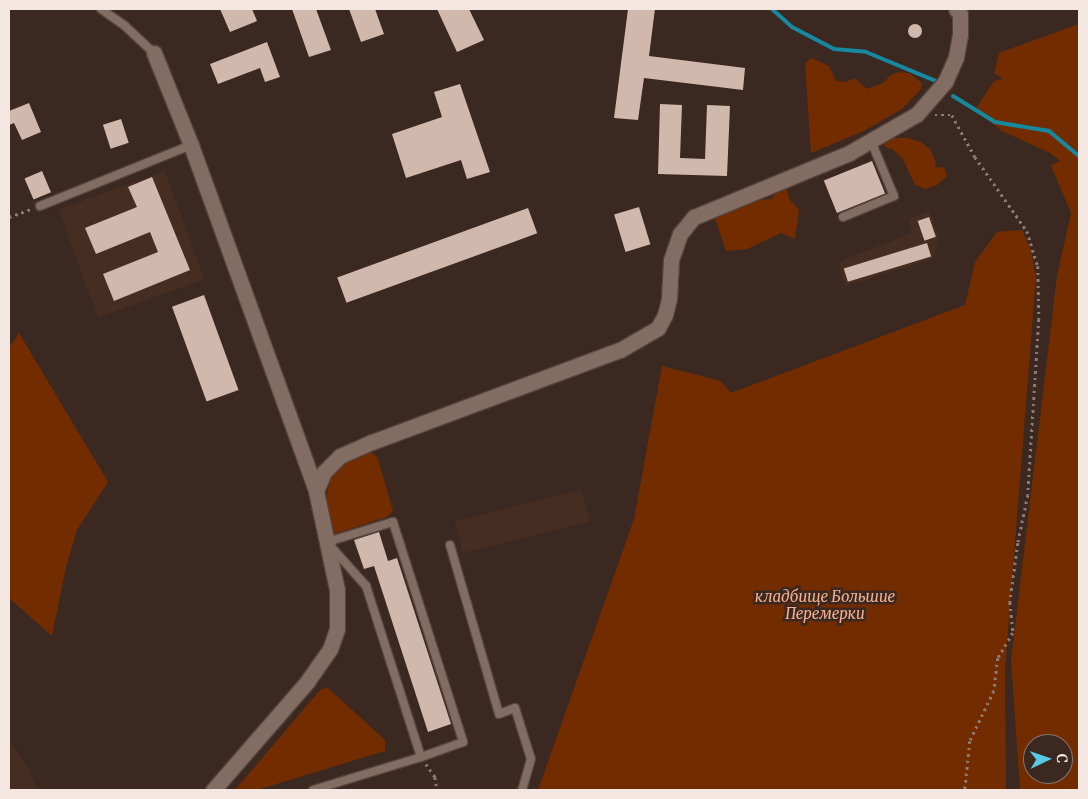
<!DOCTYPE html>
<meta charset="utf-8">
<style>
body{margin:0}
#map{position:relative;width:1088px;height:799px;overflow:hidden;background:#3b2820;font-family:Merriweather,serif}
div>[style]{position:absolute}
.built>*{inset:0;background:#462d21;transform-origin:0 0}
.green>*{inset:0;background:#722c00}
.stream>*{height:4px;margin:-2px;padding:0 2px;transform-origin:2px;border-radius:2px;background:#16889f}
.building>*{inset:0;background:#d1b8ad;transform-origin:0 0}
.round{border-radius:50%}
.path>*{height:2.5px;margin-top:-1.25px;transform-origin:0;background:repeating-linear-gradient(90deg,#8d7c75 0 2.5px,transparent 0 6.5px)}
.roads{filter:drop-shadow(1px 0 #54443d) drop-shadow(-1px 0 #54443d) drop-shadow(0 1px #54443d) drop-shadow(0 -1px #54443d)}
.lane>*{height:8px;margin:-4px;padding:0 4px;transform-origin:4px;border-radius:4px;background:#836c62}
.street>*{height:15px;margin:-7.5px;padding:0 7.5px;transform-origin:7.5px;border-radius:7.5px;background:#836c62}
span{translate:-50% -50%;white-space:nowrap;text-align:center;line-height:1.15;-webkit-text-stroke:5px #3b2820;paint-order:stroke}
.park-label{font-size:15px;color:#f3af8f;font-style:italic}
.frame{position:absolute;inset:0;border:10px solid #f4e7e1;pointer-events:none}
.north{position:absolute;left:1023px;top:734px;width:50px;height:50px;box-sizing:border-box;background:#3b2820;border:1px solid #85746d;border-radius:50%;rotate:87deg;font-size:14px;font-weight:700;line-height:20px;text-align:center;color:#f4e7e1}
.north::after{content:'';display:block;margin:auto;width:18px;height:22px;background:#58c9e3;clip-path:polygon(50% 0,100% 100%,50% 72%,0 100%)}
</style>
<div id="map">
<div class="built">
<i style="left:165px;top:171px;width:115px;height:113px;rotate:70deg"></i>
<i style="clip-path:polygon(929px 211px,940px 240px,933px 259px,845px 286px,838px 262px,912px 233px,908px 219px)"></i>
<i style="left:582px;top:490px;width:32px;height:131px;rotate:76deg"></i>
<i style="clip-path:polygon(9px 740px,28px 767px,37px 790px,9px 790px)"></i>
</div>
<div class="green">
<i style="clip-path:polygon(evenodd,1079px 24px,1079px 790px,1020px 790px,1011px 660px,1057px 276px,1071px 213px,1051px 165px,1060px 161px,1050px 153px,1002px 131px,975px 110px,994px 81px,1003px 79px,994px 73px,999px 53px,1079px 24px,1033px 744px,1063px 744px,1063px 774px,1033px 774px,1033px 744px)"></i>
<i style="clip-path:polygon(812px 58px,829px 66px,836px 81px,846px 82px,854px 78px,867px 89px,883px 83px,891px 75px,899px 72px,909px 73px,922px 83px,921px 89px,902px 109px,864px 131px,811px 153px,805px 63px)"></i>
<i style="clip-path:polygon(893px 138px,907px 138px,921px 142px,930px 149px,936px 162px,935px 168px,944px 167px,947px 176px,937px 185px,925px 189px,915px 185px,903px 159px,892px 149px,885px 147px,884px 144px)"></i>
<i style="clip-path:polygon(778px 187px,786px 187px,790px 200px,799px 210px,795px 239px,781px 233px,747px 249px,726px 251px,714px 215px,751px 200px,772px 199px)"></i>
<i style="clip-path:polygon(1022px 230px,1031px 250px,1036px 278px,1005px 669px,1006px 790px,538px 790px,634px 519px,662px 366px,721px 381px,731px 393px,965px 305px,975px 262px,997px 232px)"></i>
<i style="clip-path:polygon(19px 333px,108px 482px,77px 530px,66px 567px,52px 636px,9px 598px,9px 348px)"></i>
<i style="clip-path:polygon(368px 450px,376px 456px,379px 462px,393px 511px,387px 517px,334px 534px,325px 502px,331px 477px,345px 462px)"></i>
<i style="clip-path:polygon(327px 687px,385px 740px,385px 751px,257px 790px,235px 790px,320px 690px)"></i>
</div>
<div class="stream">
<i style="left:772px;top:9px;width:27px;rotate:42deg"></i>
<i style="left:792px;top:27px;width:47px;rotate:27.6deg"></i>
<i style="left:834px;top:49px;width:32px;rotate:5deg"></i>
<i style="left:866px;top:52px;width:76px;rotate:22.5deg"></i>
<i style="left:953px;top:96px;width:49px;rotate:31.8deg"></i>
<i style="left:995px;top:122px;width:55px;rotate:9.5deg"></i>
<i style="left:1049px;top:131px;width:39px;rotate:40deg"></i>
</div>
<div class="building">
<i style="clip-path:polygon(220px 9px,252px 9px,257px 21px,230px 32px)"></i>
<i style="clip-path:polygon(292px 9px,316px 9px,331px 50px,309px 57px)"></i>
<i style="clip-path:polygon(349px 9px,375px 9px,384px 34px,361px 42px)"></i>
<i style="clip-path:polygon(437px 9px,469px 9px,484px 40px,457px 52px)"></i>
<i style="clip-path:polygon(628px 9px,655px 9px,649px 56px,745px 68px,743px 90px,644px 78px,638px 120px,614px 118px)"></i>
<i class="round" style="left:908px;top:24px;width:14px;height:14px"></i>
<i style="clip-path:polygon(267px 42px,280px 77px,265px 82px,260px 68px,218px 84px,210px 64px)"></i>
<i style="clip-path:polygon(460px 84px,490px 172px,467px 179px,461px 160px,406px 178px,392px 134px,442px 117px,434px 92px)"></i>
<i style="clip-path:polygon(29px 103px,41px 132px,22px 140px,14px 123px,9px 125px,9px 111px)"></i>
<i style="clip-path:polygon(660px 104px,682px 105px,680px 158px,705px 159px,707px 105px,730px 106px,727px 176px,658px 174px)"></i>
<i style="left:121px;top:119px;width:25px;height:19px;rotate:72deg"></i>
<i style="left:872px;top:161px;width:35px;height:52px;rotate:68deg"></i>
<i style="left:42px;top:171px;width:23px;height:19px;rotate:67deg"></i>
<i style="clip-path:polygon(152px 177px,190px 270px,114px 301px,103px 274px,158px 252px,150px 232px,96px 254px,85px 228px,137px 207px,128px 187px)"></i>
<i style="left:639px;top:207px;width:39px;height:26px;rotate:73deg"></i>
<i style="left:528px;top:208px;width:27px;height:203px;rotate:70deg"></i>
<i style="left:929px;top:217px;width:21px;height:12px;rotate:71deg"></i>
<i style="left:927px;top:243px;width:14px;height:87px;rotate:73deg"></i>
<i style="left:204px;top:295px;width:101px;height:34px;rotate:70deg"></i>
<i style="clip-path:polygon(379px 532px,388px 561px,397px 558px,451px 724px,428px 732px,374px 566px,364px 569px,354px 540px)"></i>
</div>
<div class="path">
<i style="left:935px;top:115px;width:17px"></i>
<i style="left:952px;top:115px;width:48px;rotate:61.3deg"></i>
<i style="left:975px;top:157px;width:90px;rotate:54.9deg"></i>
<i style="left:1027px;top:231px;width:37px;rotate:73deg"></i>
<i style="left:1038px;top:266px;width:53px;rotate:88.9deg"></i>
<i style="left:1039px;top:319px;width:176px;rotate:93.6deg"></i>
<i style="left:1028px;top:495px;width:49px;rotate:101.8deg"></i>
<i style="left:1018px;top:543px;width:60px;rotate:97.7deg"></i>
<i style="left:1010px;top:602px;width:31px;rotate:84deg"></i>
<i style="left:1013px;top:633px;width:29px;rotate:121deg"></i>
<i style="left:998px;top:658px;width:33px;rotate:97deg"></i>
<i style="left:994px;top:691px;width:55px;rotate:115.6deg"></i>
<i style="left:970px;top:741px;width:49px;rotate:95.8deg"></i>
<i style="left:9px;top:217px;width:23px;rotate:-20deg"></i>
<i style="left:426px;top:764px;width:16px;rotate:55deg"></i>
<i style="left:435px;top:777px;width:13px;rotate:81deg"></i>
</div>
<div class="roads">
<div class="lane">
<i style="left:101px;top:9px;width:29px;rotate:35deg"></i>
<i style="left:125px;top:26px;width:40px;rotate:43deg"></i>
<i style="left:40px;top:206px;width:163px;rotate:-22deg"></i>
<i style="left:843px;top:217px;width:55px;rotate:-22.4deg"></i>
<i style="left:894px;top:196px;width:60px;rotate:-112.7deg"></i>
<i style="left:450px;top:545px;width:176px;rotate:73.8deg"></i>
<i style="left:499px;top:714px;width:17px;rotate:-21deg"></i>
<i style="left:515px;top:708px;width:53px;rotate:72.6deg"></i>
<i style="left:531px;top:759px;width:32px;rotate:106deg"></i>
<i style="left:313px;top:790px;width:113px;rotate:-17deg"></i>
<i style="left:421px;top:757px;width:180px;rotate:-107.8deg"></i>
<i style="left:366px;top:586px;width:59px;rotate:-131.6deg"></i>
<i style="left:327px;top:542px;width:69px;rotate:-16.9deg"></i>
<i style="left:393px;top:522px;width:231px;rotate:72.3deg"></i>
<i style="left:463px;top:742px;width:45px;rotate:160.3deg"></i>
</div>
<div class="street">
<i style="left:154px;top:53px;width:99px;rotate:68.1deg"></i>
<i style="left:191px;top:145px;width:368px;rotate:70.1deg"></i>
<i style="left:316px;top:491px;width:101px;rotate:78deg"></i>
<i style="left:337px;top:590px;width:39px;rotate:90deg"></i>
<i style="left:337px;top:629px;width:21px;rotate:109deg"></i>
<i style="left:330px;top:649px;width:40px;rotate:124.9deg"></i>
<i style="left:307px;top:682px;width:143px;rotate:131deg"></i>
<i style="left:316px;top:491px;width:21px;rotate:-67deg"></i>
<i style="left:324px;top:472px;width:23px;rotate:-45deg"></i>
<i style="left:340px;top:456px;width:35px;rotate:-24deg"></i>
<i style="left:372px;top:442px;width:265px;rotate:-20.4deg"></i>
<i style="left:620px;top:350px;width:44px;rotate:-30.1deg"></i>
<i style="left:658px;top:328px;width:15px;rotate:-62deg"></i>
<i style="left:665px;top:315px;width:16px;rotate:-76deg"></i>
<i style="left:669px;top:299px;width:39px;rotate:-87deg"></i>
<i style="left:671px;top:260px;width:28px;rotate:-71deg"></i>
<i style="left:680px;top:234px;width:22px;rotate:-51deg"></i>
<i style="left:694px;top:217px;width:168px;rotate:-22.4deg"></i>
<i style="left:849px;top:153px;width:78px;rotate:-29.8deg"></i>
<i style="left:917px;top:114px;width:43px;rotate:-48.8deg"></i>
<i style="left:945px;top:82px;width:27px;rotate:-66deg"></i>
<i style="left:956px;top:57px;width:23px;rotate:-80deg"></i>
<i style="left:960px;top:34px;width:20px;rotate:-90deg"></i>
<i style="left:960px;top:14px;width:6px;rotate:-129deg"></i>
</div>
</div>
<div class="park-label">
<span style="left:825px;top:605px">кладбище Большие<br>Перемерки</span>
</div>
<div class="frame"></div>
<div class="north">С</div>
</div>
